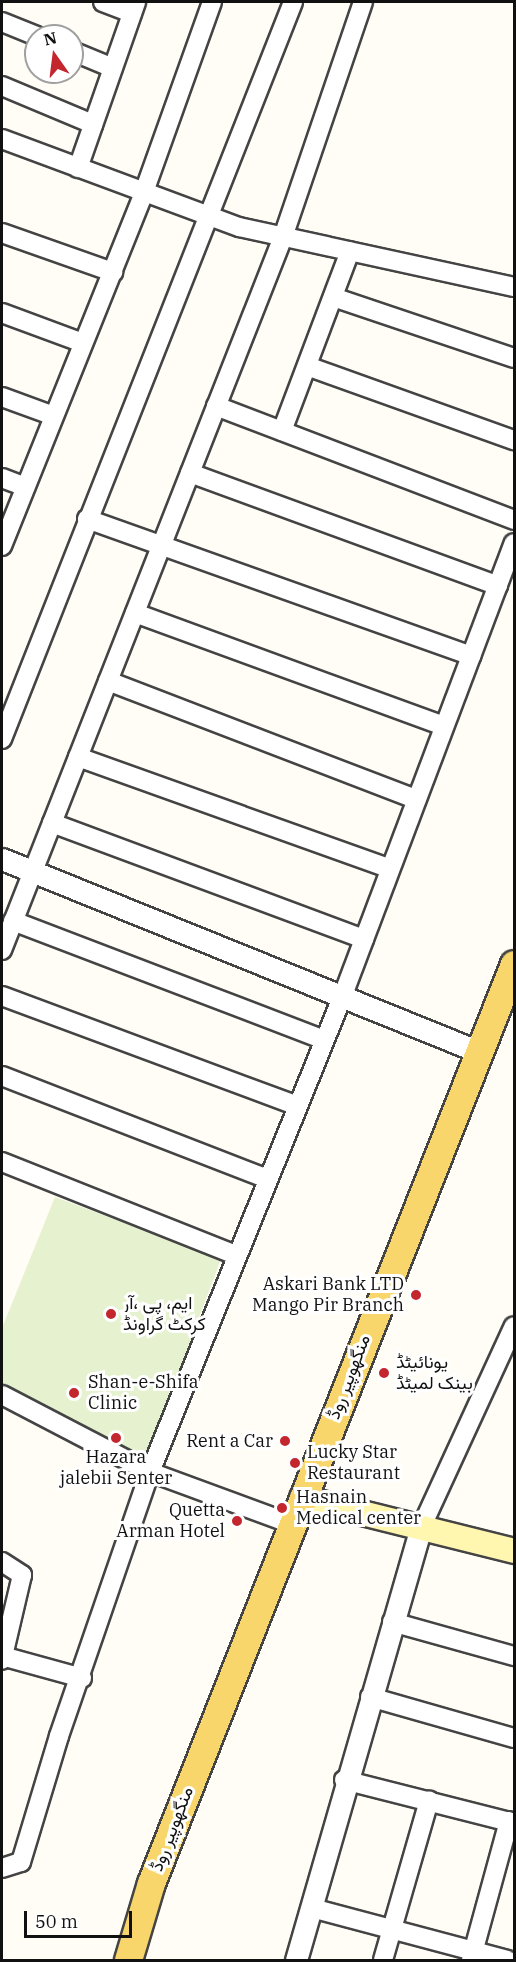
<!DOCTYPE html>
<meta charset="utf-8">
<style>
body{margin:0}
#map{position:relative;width:516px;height:1962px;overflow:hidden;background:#fffdf5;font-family:"IBM Plex Serif",Vazirmatn,serif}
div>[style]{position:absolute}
.pitch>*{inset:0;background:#e6f2cf}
.roads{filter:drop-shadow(2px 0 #444) drop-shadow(-2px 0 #444) drop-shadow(0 2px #444) drop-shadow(0 -2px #444)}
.minor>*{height:18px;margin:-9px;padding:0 9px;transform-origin:9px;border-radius:9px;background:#fff}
.tertiary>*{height:21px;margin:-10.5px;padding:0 10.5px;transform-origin:10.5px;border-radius:10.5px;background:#fff}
.secondary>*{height:24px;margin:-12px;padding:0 12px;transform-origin:12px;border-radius:12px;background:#fff6b0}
.primary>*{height:27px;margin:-13.5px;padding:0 13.5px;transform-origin:13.5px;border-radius:13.5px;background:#f9d66b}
.dots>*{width:16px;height:16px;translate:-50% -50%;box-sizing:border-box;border:3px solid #fff;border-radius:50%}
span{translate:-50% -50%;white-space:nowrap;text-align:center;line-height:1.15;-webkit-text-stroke:6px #fff;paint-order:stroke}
.poi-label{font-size:18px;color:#111}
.right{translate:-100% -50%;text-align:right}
.left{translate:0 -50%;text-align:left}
.street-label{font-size:18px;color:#111}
.frame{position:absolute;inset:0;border:3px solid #111;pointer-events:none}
.north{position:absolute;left:24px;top:24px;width:60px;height:60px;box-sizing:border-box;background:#fff;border:2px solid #a0a0a0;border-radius:50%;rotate:346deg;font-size:16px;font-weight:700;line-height:24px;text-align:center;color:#111}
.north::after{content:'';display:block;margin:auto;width:21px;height:27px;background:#c4262e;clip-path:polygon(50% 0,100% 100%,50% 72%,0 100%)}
.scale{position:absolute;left:24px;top:1911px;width:108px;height:27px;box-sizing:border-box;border:3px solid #111;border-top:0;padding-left:8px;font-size:18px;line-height:21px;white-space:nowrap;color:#111;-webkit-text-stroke:4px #fff;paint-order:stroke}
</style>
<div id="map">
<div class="pitch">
<i style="clip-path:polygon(55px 1197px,221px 1259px,145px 1462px,2px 1399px,2px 1328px)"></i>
</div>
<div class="roads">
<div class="minor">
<i style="left:103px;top:2px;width:31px;rotate:21deg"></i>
<i style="left:2px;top:22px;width:37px;rotate:22deg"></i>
<i style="left:72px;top:51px;width:44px;rotate:22.5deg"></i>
<i style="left:2px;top:86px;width:99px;rotate:22.7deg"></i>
<i style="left:2px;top:139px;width:253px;rotate:20.4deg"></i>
<i style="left:239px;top:227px;width:281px;rotate:12.3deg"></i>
<i style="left:78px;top:168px;width:176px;rotate:-70.7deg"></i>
<i style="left:2px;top:233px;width:118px;rotate:19.4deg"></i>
<i style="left:333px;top:297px;width:191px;rotate:18.6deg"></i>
<i style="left:2px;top:313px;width:86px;rotate:20.3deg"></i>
<i style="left:307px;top:366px;width:220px;rotate:19.7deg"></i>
<i style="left:2px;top:397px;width:55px;rotate:20.1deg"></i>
<i style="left:216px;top:406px;width:319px;rotate:20.9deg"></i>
<i style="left:282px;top:431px;width:192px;rotate:-69.3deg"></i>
<i style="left:190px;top:473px;width:328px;rotate:20.1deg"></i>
<i style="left:2px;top:478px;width:25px;rotate:21deg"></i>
<i style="left:87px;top:519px;width:408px;rotate:19.6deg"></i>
<i style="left:2px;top:546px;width:381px;rotate:-68.1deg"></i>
<i style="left:144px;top:192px;width:202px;rotate:-70.3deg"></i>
<i style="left:135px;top:613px;width:329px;rotate:20.1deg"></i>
<i style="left:108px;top:681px;width:330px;rotate:21deg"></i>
<i style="left:2px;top:739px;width:792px;rotate:-68.45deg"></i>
<i style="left:78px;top:757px;width:331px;rotate:19.7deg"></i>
<i style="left:52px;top:823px;width:333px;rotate:20.4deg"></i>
<i style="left:13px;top:921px;width:333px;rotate:20.9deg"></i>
<i style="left:2px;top:950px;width:766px;rotate:-68.49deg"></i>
<i style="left:283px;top:237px;width:248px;rotate:-71.2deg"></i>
<i style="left:2px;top:996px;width:315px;rotate:20.4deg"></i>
<i style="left:2px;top:1076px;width:284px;rotate:21.2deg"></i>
<i style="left:2px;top:1162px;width:252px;rotate:21.7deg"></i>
<i style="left:2px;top:1395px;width:167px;rotate:27.5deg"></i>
<i style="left:150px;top:1472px;width:150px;rotate:20.2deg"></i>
<i style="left:421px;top:1528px;width:222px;rotate:-65.3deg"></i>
<i style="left:2px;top:1562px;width:24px;rotate:33deg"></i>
<i style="left:22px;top:1575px;width:87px;rotate:103.2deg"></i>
<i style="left:392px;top:1622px;width:127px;rotate:15.6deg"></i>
<i style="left:2px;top:1656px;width:83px;rotate:15.4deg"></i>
<i style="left:370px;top:1697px;width:150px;rotate:15.9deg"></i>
<i style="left:344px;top:1780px;width:175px;rotate:14.2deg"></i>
<i style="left:2px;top:1868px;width:20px;rotate:-18deg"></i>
<i style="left:21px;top:1862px;width:132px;rotate:-73.2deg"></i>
<i style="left:59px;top:1736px;width:279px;rotate:-71deg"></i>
<i style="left:150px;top:1472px;width:515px;rotate:-67.97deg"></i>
<i style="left:343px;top:995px;width:483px;rotate:-69.3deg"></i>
<i style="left:312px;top:1908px;width:202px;rotate:14.9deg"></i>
<i style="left:383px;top:1960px;width:166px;rotate:-73.9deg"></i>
<i style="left:471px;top:1960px;width:144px;rotate:-74.7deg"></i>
</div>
<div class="tertiary">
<i style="left:2px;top:859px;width:512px;rotate:22.01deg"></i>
<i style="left:296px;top:1960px;width:450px;rotate:-73.9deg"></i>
</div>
<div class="secondary">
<i style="left:302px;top:1498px;width:219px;rotate:14deg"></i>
</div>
<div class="primary">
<i style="left:128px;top:1960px;width:80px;rotate:-73.4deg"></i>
<i style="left:151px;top:1883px;width:988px;rotate:-68.45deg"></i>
</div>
</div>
<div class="dots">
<i style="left:416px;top:1295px;background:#c4262e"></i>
<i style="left:111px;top:1314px;background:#c4262e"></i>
<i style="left:384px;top:1373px;background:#c4262e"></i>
<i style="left:74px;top:1393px;background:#c4262e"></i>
<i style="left:116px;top:1438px;background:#c4262e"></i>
<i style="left:285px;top:1441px;background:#c4262e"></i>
<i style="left:295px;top:1463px;background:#c4262e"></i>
<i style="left:282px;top:1508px;background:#c4262e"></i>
<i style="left:237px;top:1521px;background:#c4262e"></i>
</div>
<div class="poi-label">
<span class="right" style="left:404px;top:1295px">Askari Bank LTD<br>Mango Pir Branch</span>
<span class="left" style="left:123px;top:1314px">ایم، پی ،آر<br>کرکٹ گراونڈ</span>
<span class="left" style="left:396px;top:1373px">یونائیٹڈ<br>بینک لمیٹڈ</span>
<span class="left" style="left:88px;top:1393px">Shan-e-Shifa<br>Clinic</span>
<span class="right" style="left:273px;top:1441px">Rent a Car</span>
<span class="left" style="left:307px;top:1463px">Lucky Star<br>Restaurant</span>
<span style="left:116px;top:1468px">Hazara<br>jalebii Senter</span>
<span class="left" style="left:296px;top:1508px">Hasnain<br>Medical center</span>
<span class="right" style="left:225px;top:1521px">Quetta<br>Arman Hotel</span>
</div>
<div class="street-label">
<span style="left:349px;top:1377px;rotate:-69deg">منگھوپیر روڈ</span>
<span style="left:172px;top:1829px;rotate:-69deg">منگھوپیر روڈ</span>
</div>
<div class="frame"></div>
<div class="north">N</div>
<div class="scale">50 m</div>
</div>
